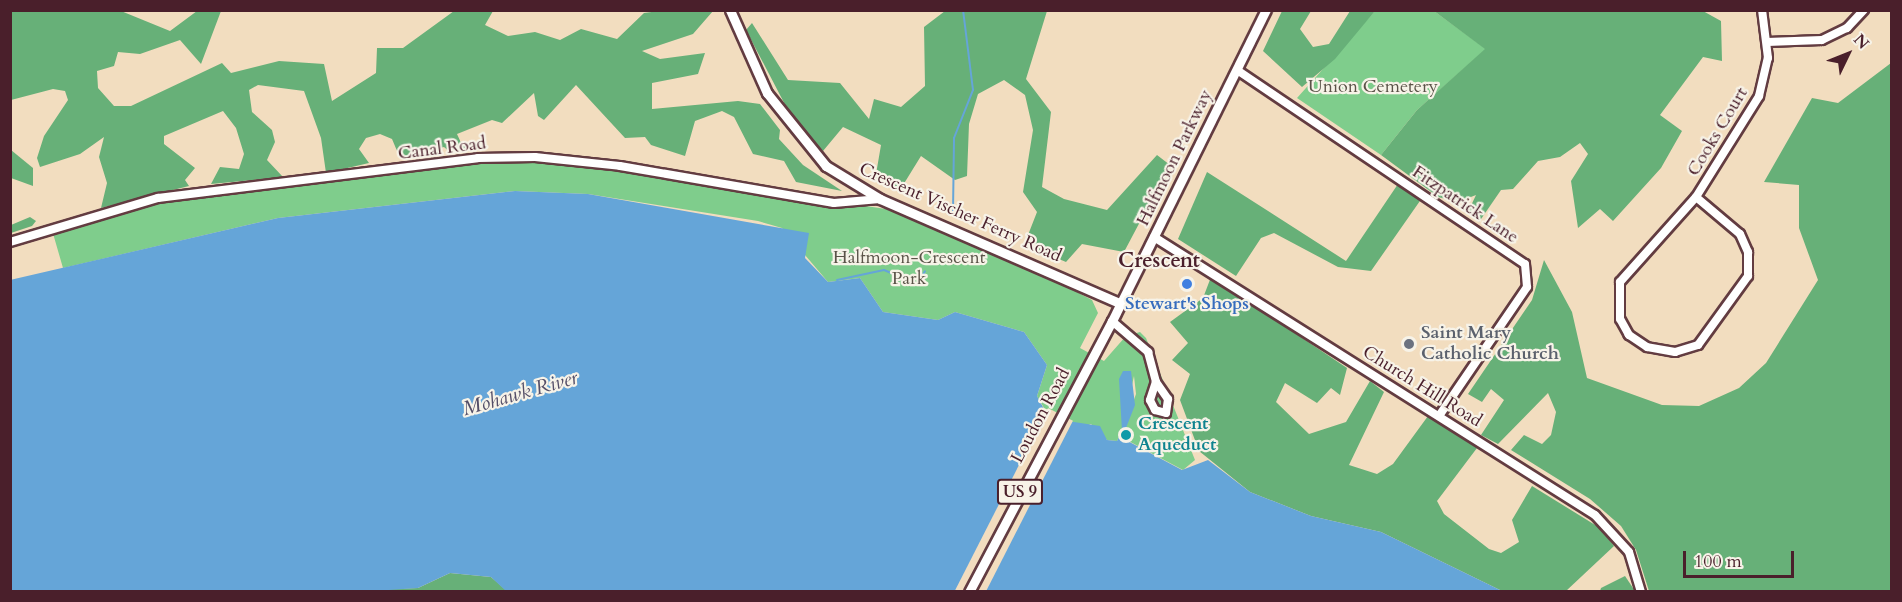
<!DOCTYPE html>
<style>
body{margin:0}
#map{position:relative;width:1902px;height:602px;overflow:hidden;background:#f2ddbf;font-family:Cardo,serif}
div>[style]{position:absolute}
.green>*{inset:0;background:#7fcd8c}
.forest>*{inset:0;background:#67b078}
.water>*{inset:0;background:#65a5d8}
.pier>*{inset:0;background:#f2ddbf;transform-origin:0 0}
.stream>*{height:2px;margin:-1px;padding:0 1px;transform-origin:1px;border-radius:1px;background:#65a5d8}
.roads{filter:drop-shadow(2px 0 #633c41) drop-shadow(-2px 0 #633c41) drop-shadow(0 2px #633c41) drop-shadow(0 -2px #633c41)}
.minor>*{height:8px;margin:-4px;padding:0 4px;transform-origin:4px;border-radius:4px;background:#fff}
.major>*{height:9px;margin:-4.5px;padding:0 4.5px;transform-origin:4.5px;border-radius:4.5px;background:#fff}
.dots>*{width:16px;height:16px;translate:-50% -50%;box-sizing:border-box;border:3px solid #f7f3e8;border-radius:50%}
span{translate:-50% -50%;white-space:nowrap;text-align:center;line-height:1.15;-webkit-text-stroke:4.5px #f7f3e8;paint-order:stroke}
.shield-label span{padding:2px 4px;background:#f7f3e8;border:2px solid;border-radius:4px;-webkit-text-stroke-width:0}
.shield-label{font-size:16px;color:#4a1f2b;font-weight:700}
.park-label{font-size:18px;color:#5a5348}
.street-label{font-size:18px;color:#4a1f2b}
.shop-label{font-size:18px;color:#366cbe;font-weight:700}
.worship-label{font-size:18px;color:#5b616d;font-weight:700}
.left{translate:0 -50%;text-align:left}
.culture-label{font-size:18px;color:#0d838f;font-weight:700}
.water-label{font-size:20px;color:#534e68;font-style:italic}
.quarter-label{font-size:21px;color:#4a1f2b;font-weight:700}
.frame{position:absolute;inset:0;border:12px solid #4a1f2b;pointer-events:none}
.north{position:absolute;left:1818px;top:24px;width:60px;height:60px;-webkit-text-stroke:4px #f7f3e8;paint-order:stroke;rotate:47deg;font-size:16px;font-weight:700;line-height:24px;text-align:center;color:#4a1f2b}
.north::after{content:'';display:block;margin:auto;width:21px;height:27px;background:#4a1f2b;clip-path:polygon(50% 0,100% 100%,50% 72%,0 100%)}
.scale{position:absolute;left:1683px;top:551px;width:111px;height:27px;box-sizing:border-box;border:3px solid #4a1f2b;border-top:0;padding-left:8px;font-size:18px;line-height:21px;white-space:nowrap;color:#4a1f2b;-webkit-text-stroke:4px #f7f3e8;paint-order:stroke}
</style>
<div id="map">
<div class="green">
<i style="clip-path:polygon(1375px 11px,1434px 11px,1486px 49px,1417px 110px,1381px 155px,1297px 98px)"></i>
<i style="clip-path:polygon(535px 157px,886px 209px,1023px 264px,1092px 300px,1098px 313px,1080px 348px,1104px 361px,1126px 336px,1140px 332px,1146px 338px,1195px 460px,1183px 470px,1121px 437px,1136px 394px,1134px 376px,1122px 431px,1117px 441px,1107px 440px,1091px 424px,1083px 427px,1044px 408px,1037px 396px,1047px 365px,1024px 332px,955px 312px,938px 320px,883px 312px,860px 278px,828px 282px,782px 228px,758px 221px,588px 194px,515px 191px,278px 218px,63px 268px,52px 230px,158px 198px,478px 158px)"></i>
</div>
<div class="forest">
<i style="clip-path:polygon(11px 11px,121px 11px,170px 31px,197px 11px,221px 11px,201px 64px,180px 40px,140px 54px,118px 52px,114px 66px,97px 71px,98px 88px,114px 106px,131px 106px,222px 63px,231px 73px,279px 61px,324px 64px,332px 101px,376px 73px,377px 48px,403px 48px,454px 11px,493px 11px,485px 25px,508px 36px,535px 32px,560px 40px,581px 29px,617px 39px,644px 13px,659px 11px,713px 11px,693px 34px,642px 51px,660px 59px,705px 53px,698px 74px,652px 83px,652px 109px,738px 101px,760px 104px,780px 130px,779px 139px,803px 165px,842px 191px,796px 182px,784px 161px,753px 154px,734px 117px,722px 111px,695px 121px,685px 156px,651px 145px,645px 137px,625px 138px,576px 85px,544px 120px,538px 116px,534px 93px,502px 123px,492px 120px,457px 134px,462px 145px,475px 149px,451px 153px,444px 147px,400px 158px,392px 139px,380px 134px,366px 138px,359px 149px,369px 163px,326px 173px,321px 138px,304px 91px,258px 85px,249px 90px,252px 112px,272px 130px,275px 142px,267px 160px,283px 177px,211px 184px,220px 167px,239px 169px,244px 154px,236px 128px,223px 111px,164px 136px,164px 144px,195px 168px,185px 180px,189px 186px,101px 208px,107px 183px,99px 157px,104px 137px,80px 154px,40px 167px,37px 158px,44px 136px,68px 100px,65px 91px,53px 89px,11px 100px)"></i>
<i style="clip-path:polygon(945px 11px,1047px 11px,1026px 79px,1051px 112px,1042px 187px,1064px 199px,1107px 210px,1157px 155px,1170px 165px,1124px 252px,1082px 244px,1066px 262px,1040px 251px,1028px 235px,1037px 212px,1023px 192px,1033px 130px,1025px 95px,1004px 80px,978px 94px,969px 124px,967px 176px,955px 180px,921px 156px,900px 190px,875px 180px,881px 145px,843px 127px,823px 151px,792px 118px,746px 30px,752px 23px,788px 80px,840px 83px,869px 119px,874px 99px,901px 107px,925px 86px,924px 27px)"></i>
<i style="clip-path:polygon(1282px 11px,1311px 11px,1300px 29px,1313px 47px,1329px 44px,1350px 11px,1375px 11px,1335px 59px,1302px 87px,1263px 51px)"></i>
<i style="clip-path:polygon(1703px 11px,1721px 21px,1722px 61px,1703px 57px,1660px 115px,1682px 131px,1661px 168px,1613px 221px,1600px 209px,1578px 228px,1571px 181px,1588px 154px,1580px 143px,1560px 157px,1538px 161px,1513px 189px,1501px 190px,1479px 222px,1468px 212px,1476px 195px,1458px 202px,1438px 197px,1381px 155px,1417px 110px,1485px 49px,1434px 11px)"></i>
<i style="clip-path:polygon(1891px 63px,1891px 591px,1649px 591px,1636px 550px,1621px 526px,1590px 499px,1511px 450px,1524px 435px,1542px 444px,1551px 435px,1556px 412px,1548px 393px,1498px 444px,1481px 435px,1504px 400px,1491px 389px,1482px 402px,1468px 394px,1532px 300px,1544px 260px,1572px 312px,1587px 378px,1662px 405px,1699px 406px,1739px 388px,1766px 363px,1818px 280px,1799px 228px,1799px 185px,1764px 182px,1812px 98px,1838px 103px)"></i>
<i style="clip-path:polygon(11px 150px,33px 168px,33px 186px,11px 178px)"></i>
<i style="clip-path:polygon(1207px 172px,1346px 261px,1398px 184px,1422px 198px,1371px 271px,1338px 267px,1274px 233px,1261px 238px,1236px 276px,1178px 239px)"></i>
<i style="clip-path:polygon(30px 217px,36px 221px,32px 226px,11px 233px,11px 225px)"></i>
<i style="clip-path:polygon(1211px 277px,1347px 368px,1340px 395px,1331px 388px,1317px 403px,1285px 383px,1276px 402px,1309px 434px,1346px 422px,1370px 381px,1384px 392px,1349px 465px,1377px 474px,1393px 464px,1428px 416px,1477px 448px,1437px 501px,1444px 514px,1489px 549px,1501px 553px,1519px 542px,1512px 520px,1532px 486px,1600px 528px,1614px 546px,1566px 591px,1502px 591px,1381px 532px,1311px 516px,1250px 492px,1199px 451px,1180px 400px,1190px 374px,1172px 360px,1188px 343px,1170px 322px,1203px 298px)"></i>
<i style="clip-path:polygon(450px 573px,491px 577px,507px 591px,309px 592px,418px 588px)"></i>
<i style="clip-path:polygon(1625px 576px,1635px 591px,1600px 591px,1601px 588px)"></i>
</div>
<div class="water">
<i style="clip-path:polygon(515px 191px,588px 194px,809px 233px,805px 258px,828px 282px,860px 278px,883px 312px,938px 320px,955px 312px,1024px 332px,1047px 365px,1037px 396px,1044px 409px,1061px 420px,1100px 426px,1107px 440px,1117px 441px,1122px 431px,1119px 379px,1123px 371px,1131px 371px,1135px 405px,1122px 438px,1182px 470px,1208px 460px,1250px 492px,1311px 516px,1381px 532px,1502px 591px,507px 592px,491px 577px,450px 573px,418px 588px,374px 591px,11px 591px,10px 280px,278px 218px)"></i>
</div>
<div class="pier">
<i style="left:1048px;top:408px;width:28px;height:206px;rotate:27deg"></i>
</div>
<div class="stream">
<i style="left:953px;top:212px;width:74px;rotate:-89.2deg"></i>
<i style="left:954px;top:138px;width:52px;rotate:-68.4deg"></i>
<i style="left:973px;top:90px;width:81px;rotate:-97.1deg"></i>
<i style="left:837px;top:280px;width:48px;rotate:-12deg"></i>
<i style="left:884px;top:270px;width:36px;rotate:23deg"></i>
<i style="left:917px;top:284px;width:15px;rotate:-58deg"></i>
</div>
<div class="roads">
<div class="minor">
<i style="left:1767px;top:42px;width:55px;rotate:-2.1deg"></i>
<i style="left:1822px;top:40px;width:28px;rotate:-26deg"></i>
<i style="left:1847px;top:28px;width:25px;rotate:-47deg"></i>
<i style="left:1237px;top:70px;width:347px;rotate:34deg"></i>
<i style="left:1525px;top:264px;width:23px;rotate:85deg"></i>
<i style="left:1527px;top:287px;width:156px;rotate:124.3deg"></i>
<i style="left:1696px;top:197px;width:57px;rotate:40.1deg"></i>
<i style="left:1740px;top:234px;width:20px;rotate:66deg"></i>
<i style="left:1748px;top:252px;width:24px;rotate:90deg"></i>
<i style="left:1748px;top:276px;width:85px;rotate:125.9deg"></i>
<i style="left:1698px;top:345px;width:24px;rotate:163deg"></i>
<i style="left:1675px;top:352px;width:28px;rotate:-170deg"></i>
<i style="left:1647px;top:347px;width:22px;rotate:-146deg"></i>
<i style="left:1629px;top:335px;width:18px;rotate:-119deg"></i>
<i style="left:1620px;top:319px;width:37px;rotate:-90deg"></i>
<i style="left:1620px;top:282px;width:114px;rotate:-48.2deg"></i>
<i style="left:1696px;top:197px;width:119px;rotate:-58deg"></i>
<i style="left:1759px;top:96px;width:39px;rotate:-77deg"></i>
<i style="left:1768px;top:58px;width:48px;rotate:-97.1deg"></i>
<i style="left:1154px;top:237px;width:521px;rotate:32.23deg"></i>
<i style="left:1595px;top:515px;width:50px;rotate:47.4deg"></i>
<i style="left:1629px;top:552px;width:42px;rotate:73.3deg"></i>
<i style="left:10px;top:242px;width:154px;rotate:-16.6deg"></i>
<i style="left:158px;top:198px;width:322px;rotate:-7.1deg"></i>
<i style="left:478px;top:158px;width:57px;rotate:-1deg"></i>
<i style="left:535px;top:157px;width:85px;rotate:6deg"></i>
<i style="left:620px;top:166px;width:217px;rotate:9.8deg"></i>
<i style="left:834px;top:203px;width:46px;rotate:-5deg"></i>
<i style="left:1112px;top:321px;width:48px;rotate:40.7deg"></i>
<i style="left:1148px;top:352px;width:31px;rotate:75deg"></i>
<i style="left:1156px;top:382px;width:21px;rotate:55deg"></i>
<i style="left:1168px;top:399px;width:14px;rotate:98deg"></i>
<i style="left:1166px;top:413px;width:11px;rotate:-165deg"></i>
<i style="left:1155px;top:410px;width:11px;rotate:-117deg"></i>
<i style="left:1150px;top:400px;width:19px;rotate:-72deg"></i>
</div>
<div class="major">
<i style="left:730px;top:10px;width:91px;rotate:66deg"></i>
<i style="left:767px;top:93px;width:94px;rotate:51.1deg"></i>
<i style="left:826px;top:166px;width:63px;rotate:31.4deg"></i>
<i style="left:880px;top:199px;width:263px;rotate:23.5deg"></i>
<i style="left:969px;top:592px;width:306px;rotate:-62.2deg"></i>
<i style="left:1112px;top:321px;width:347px;rotate:-63.7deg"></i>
</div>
</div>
<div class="dots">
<i style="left:1187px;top:284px;background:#3f7fe0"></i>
<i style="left:1409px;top:344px;background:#6b7280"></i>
<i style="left:1126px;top:435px;background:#0f9aa8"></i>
</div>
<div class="shield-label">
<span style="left:1020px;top:492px">US 9</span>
</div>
<div class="park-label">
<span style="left:1373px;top:87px">Union Cemetery</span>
<span style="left:909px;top:269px">Halfmoon-Crescent<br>Park</span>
</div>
<div class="street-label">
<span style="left:1718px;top:132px;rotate:-59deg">Cooks Court</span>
<span style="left:442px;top:149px;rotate:-7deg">Canal Road</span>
<span style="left:1175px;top:158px;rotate:-64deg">Halfmoon Parkway</span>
<span style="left:1465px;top:205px;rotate:34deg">Fitzpatrick Lane</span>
<span style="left:960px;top:213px;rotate:24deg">Crescent Vischer Ferry Road</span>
<span style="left:1422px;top:387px;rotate:32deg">Church Hill Road</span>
<span style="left:1041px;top:416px;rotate:-62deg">Loudon Road</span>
</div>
<div class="shop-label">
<span style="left:1187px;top:304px">Stewart's Shops</span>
</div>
<div class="worship-label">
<span class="left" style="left:1421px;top:344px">Saint Mary<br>Catholic Church</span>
</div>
<div class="culture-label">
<span class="left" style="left:1138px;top:435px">Crescent<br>Aqueduct</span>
</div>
<div class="water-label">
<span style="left:520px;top:393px;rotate:-16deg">Mohawk River</span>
</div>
<div class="quarter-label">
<span style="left:1159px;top:261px">Crescent</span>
</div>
<div class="frame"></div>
<div class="north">N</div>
<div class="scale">100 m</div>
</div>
